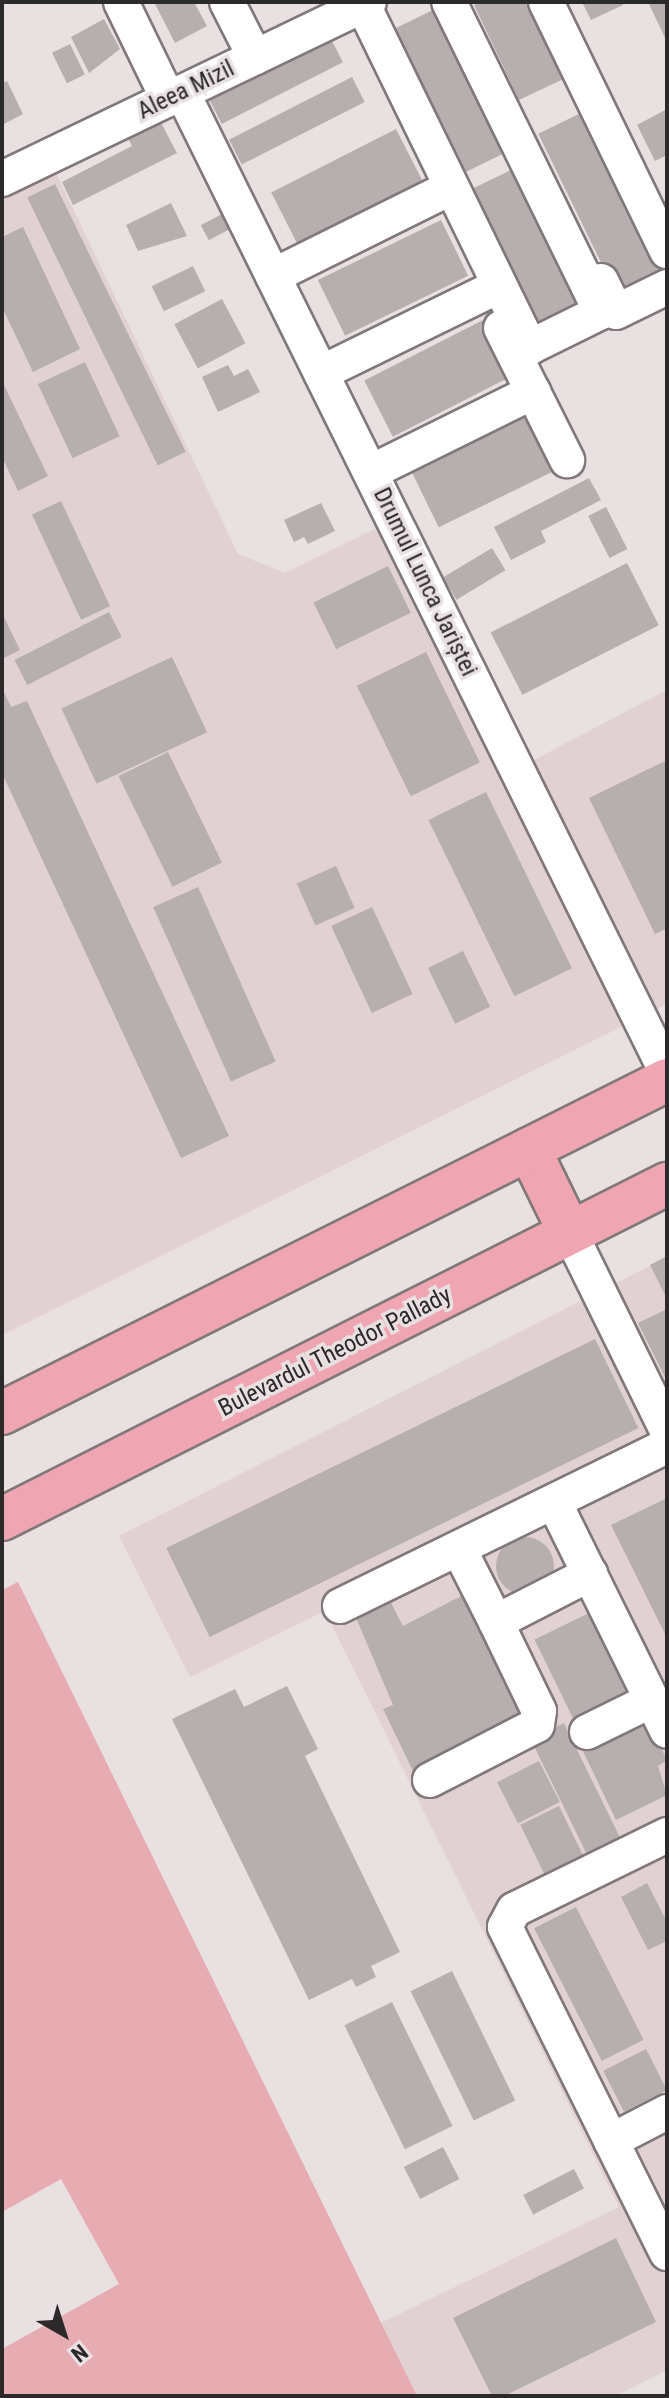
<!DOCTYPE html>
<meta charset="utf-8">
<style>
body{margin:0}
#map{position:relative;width:669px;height:2398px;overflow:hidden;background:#e9e0e1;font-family:"Roboto Condensed",sans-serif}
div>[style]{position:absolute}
.built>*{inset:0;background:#e2d1d3}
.green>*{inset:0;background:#e7abb2}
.building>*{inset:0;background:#b7afaf;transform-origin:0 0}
.round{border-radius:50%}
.roads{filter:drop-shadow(2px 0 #807879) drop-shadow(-2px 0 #807879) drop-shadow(0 2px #807879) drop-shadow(0 -2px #807879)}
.minor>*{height:34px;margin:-17px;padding:0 17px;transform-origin:17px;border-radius:17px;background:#fff}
.major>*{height:42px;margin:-21px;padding:0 21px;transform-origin:21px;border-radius:21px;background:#efa6b2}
span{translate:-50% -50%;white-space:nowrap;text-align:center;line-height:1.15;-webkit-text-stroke:7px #e9e0e1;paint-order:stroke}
.street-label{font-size:24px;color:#2c292a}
.frame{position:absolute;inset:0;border:4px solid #2c292a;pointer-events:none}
.north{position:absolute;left:24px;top:2294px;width:80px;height:80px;-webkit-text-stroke:6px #e9e0e1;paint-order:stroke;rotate:141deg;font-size:22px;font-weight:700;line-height:32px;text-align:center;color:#2c292a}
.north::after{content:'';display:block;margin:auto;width:28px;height:36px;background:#2c292a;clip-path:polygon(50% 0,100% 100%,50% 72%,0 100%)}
</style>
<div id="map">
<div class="built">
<i style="clip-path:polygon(55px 171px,238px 554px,285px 573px,407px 513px,530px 762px,667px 690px,667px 1004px,2px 1335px,2px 197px)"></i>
<i style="clip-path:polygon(667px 1257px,667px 2370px,616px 2396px,417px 2396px,381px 2323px,619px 2207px,325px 1611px,190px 1677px,119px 1536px)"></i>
</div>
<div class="green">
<i style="clip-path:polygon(18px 1582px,417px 2396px,2px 2396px,2px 2349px,119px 2284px,61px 2179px,2px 2212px,2px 1590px)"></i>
</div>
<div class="building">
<i style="clip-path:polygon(154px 2px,194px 2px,207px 26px,175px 43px)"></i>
<i style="clip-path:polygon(481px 2px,537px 2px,572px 75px,519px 100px,474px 5px)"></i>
<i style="clip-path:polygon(582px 2px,622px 2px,623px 5px,591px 20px)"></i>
<i style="clip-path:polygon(648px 2px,667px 2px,667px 42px)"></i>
<i style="left:437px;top:8px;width:160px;height:58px;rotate:64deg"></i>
<i style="clip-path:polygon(104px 19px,120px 49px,89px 73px,71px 37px)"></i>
<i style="left:327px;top:31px;width:35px;height:136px;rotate:63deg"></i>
<i style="left:70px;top:44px;width:34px;height:20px;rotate:64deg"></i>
<i style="left:352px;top:77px;width:28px;height:138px;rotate:63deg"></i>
<i style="clip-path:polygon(7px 81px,23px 114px,2px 125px,2px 83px)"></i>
<i style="clip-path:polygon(667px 109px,667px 155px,655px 161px,637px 125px)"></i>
<i style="left:585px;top:111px;width:185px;height:52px;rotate:64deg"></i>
<i style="clip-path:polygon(159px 119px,177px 153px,73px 205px,62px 182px,132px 146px,126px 135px)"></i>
<i style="left:396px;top:129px;width:59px;height:140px;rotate:63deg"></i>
<i style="left:519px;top:166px;width:157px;height:63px;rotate:64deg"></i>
<i style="left:55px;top:184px;width:298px;height:31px;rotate:64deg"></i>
<i style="clip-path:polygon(171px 203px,187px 236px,138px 251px,126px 225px)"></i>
<i style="left:222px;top:214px;width:17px;height:24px;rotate:62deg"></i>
<i style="left:441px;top:220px;width:62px;height:137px;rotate:64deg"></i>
<i style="clip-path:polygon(23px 227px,80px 349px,33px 372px,2px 307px,2px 237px)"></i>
<i style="left:193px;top:266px;width:28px;height:46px;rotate:64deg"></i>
<i style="left:222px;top:299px;width:50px;height:54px;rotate:62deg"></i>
<i style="left:489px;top:317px;width:63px;height:140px;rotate:63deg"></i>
<i style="left:85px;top:362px;width:82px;height:52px;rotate:65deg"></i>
<i style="clip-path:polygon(228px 365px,234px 376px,248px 369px,260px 392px,218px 412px,202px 377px)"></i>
<i style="clip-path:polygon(2px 381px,48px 476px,18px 491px,2px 457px)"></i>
<i style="left:536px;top:412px;width:61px;height:138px;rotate:64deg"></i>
<i style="clip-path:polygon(589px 478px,601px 500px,541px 531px,546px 542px,511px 560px,494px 527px)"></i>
<i style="left:61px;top:501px;width:116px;height:32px;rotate:65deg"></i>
<i style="clip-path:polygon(321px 503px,335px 531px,308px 544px,304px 537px,294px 542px,284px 520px)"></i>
<i style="left:606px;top:507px;width:47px;height:20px;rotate:63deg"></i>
<i style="left:492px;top:548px;width:26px;height:57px;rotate:59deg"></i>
<i style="left:627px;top:563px;width:70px;height:153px;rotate:63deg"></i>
<i style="left:388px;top:566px;width:52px;height:83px;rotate:64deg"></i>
<i style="left:109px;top:612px;width:28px;height:106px;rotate:63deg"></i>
<i style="clip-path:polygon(2px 613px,20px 650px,2px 659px)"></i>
<i style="left:426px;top:652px;width:123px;height:77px;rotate:64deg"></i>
<i style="left:172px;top:657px;width:83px;height:122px;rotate:65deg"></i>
<i style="clip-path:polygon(2px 688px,11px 707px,27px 701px,229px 1136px,181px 1158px,2px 773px)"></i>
<i style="left:168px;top:752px;width:123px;height:55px;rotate:64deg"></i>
<i style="clip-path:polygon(667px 760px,667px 928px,655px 934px,589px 798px)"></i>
<i style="left:486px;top:792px;width:196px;height:64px;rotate:64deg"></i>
<i style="left:336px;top:866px;width:46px;height:43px;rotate:66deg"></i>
<i style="left:198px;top:887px;width:191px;height:49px;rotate:66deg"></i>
<i style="left:372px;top:907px;width:96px;height:45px;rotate:65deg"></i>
<i style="left:463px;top:951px;width:62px;height:39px;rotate:64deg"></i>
<i style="clip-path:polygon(667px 1256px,667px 1299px,650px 1265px)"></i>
<i style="clip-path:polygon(667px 1309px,667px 1381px,638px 1323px)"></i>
<i style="left:595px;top:1339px;width:99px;height:477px;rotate:64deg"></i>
<i style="clip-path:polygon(667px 1498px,667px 1638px,611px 1525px)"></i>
<i class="round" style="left:496px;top:1537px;width:58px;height:58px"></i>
<i style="clip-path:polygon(467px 1593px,532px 1715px,414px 1773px,383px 1709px,393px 1705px,354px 1613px,388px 1597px,403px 1626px)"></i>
<i style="left:593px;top:1611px;width:88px;height:65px;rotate:64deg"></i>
<i style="clip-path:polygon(287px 1686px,318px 1749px,305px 1756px,400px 1952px,371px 1966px,376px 1977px,356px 1987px,352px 1979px,309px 2000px,172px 1719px,235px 1689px,244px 1707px)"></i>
<i style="clip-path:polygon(643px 1711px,667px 1760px,658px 1766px,667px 1795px,616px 1820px,579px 1743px)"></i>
<i style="left:564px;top:1723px;width:128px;height:37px;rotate:64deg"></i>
<i style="left:539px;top:1761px;width:46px;height:47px;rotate:63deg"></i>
<i style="left:559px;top:1806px;width:59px;height:43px;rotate:64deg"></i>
<i style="clip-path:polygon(647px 1883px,667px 1922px,667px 1941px,648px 1950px,621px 1897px)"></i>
<i style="left:576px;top:1907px;width:149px;height:47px;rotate:63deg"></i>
<i style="left:452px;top:1971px;width:144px;height:46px;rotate:64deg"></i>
<i style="left:392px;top:2002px;width:138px;height:53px;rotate:64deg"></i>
<i style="left:646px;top:2049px;width:46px;height:48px;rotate:63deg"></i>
<i style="left:443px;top:2147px;width:36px;height:44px;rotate:63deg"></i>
<i style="left:574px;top:2169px;width:22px;height:57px;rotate:63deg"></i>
<i style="clip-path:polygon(616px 2238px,656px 2322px,504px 2396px,492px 2396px,453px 2318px)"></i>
</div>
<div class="roads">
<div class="minor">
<i style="left:121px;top:2px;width:108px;rotate:64.1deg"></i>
<i style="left:227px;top:2px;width:62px;rotate:63deg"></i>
<i style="left:546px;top:2px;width:277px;rotate:64.1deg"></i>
<i style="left:363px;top:5px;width:381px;rotate:64deg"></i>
<i style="left:530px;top:347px;width:79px;rotate:-26.2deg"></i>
<i style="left:601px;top:312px;width:345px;rotate:-116.1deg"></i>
<i style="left:182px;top:92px;width:1094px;rotate:63.69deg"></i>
<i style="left:2px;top:179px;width:407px;rotate:-25.7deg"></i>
<i style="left:273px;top:276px;width:182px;rotate:-26.4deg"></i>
<i style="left:601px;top:281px;width:34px;rotate:64deg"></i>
<i style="left:616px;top:312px;width:57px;rotate:-26.1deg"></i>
<i style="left:501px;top:328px;width:148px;rotate:63.4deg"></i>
<i style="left:321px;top:373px;width:182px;rotate:-26.1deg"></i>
<i style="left:371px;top:472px;width:181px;rotate:-26.3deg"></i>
<i style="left:570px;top:1233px;width:220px;rotate:63.8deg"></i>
<i style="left:554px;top:1502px;width:255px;rotate:63.7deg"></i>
<i style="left:459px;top:1549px;width:82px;rotate:63.1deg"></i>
<i style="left:340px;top:1606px;width:364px;rotate:-26.1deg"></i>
<i style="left:587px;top:1732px;width:72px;rotate:-26.2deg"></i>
<i style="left:430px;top:1780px;width:120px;rotate:-27.2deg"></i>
<i style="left:537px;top:1725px;width:14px;rotate:-82deg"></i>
<i style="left:539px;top:1711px;width:99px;rotate:-115.8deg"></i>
<i style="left:496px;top:1622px;width:106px;rotate:-27.1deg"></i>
<i style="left:667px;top:1835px;width:170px;rotate:153.9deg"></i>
<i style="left:514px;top:1910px;width:19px;rotate:118deg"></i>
<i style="left:505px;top:1927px;width:364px;rotate:63.6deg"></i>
<i style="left:611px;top:2141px;width:63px;rotate:-27.4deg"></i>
</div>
<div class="major">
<i style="left:529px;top:1149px;width:93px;rotate:64deg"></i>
<i style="left:2px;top:1413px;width:744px;rotate:-26.6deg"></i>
<i style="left:2px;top:1519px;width:745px;rotate:-26.74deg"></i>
</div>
</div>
<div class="street-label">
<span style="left:186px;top:90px;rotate:-26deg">Aleea Mizil</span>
<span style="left:425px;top:582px;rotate:64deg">Drumul Lunca Jariștei</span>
<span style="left:335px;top:1352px;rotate:-27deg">Bulevardul Theodor Pallady</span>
</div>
<div class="frame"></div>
<div class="north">N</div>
</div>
